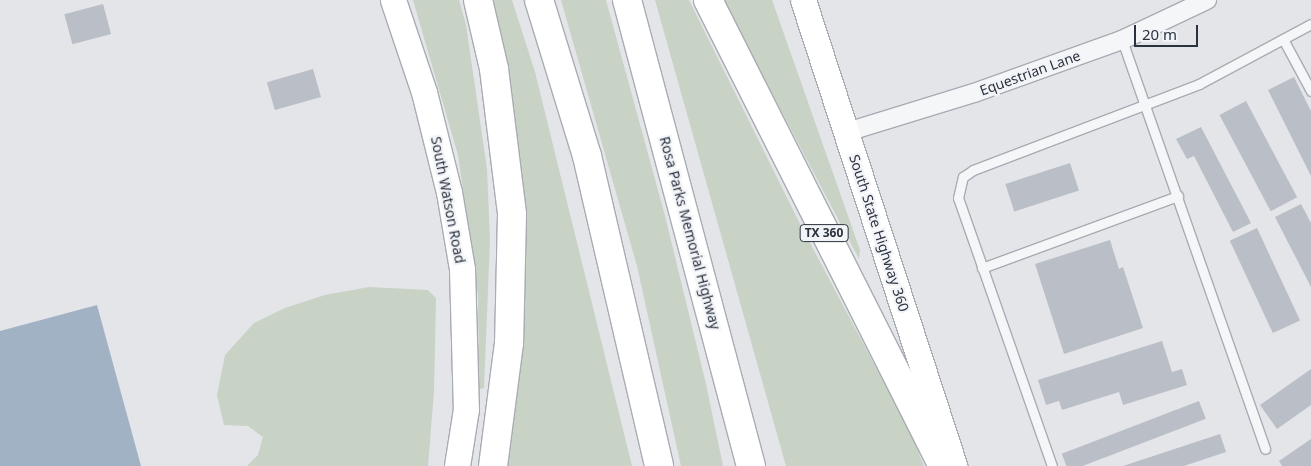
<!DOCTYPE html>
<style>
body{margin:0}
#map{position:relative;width:1311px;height:466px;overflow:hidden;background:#e3e5e9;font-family:"Noto Sans",sans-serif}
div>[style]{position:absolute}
.green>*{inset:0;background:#c8d2c5}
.water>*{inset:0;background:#a2b2c5}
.building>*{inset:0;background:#babec6;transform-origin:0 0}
.roads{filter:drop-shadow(1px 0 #a8acb3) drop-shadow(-1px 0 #a8acb3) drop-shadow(0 1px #a8acb3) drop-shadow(0 -1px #a8acb3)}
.lane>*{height:9px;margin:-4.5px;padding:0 4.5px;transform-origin:4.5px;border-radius:4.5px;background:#f5f6f8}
.street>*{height:18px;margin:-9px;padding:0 9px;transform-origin:9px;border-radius:9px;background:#f5f6f8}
.secondary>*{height:25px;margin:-12.5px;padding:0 12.5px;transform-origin:12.5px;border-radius:12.5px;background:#fff}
.highway>*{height:28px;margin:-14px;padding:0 14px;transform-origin:14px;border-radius:14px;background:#fff}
span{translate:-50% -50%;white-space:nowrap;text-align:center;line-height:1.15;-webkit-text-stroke:4.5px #f2f4f7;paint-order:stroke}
.shield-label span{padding:1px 4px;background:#f2f4f7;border:1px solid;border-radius:4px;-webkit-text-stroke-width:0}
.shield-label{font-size:12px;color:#2c3340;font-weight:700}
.street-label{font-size:14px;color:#2c3340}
.scale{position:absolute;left:1134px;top:25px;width:64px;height:22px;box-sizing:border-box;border:2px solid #2c3340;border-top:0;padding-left:6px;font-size:15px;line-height:18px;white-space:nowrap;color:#2c3340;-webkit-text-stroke:4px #f2f4f7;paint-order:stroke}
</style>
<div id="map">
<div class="green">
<i style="clip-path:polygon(413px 0,459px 0,466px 25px,487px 169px,490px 240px,484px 388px,479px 389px,478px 295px,458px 155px)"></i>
<i style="clip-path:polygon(491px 0,512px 0,535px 72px,632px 466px,505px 466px,519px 371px,522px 230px)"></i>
<i style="clip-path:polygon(561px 0,606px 0,665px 216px,706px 384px,723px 466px,681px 466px,637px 266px)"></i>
<i style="clip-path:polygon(655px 0,689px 0,799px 222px,911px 434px,924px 466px,786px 466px)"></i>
<i style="clip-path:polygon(723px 0,772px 0,860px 250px,859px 259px)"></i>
<i style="clip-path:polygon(369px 287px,428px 290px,436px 298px,434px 391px,428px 466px,247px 466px,258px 455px,263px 437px,248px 426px,224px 425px,217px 395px,225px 355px,254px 323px,285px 308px,325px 295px)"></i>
</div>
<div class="water">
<i style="clip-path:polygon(97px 305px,141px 466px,0 466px,0 331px)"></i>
</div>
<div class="building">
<i style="left:103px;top:4px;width:31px;height:40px;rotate:75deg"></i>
<i style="left:313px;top:69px;width:29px;height:48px;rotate:74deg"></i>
<i style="clip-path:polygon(1294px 77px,1311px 111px,1311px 176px,1268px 90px)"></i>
<i style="left:1246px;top:101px;width:109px;height:30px;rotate:62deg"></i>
<i style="clip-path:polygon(1201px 127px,1251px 223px,1233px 232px,1194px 156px,1187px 159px,1176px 139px)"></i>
<i style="left:1070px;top:163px;width:29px;height:68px;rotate:72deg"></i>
<i style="clip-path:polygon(1301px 204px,1311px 223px,1311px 287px,1275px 217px)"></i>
<i style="left:1257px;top:228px;width:102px;height:30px;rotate:65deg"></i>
<i style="clip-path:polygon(1110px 240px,1119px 269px,1123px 267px,1143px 328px,1064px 354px,1035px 264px)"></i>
<i style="clip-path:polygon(1162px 341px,1172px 372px,1182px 369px,1187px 385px,1123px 405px,1119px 392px,1062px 410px,1059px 401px,1046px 405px,1038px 380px)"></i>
<i style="clip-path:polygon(1311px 369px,1311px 405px,1277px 429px,1260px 405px)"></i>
<i style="left:1199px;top:401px;width:19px;height:147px;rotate:69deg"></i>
<i style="clip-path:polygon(1220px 434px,1226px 452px,1184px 466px,1123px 466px)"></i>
<i style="clip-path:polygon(1311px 439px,1311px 466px,1282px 466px,1279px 461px)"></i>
</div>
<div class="roads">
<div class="lane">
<i style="left:1283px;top:39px;width:59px;rotate:61.7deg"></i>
<i style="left:1122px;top:40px;width:433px;rotate:70.7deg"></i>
<i style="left:982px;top:268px;width:209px;rotate:-20.2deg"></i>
<i style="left:1052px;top:466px;width:284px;rotate:-109.3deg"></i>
<i style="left:958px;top:198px;width:22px;rotate:-77deg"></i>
<i style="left:963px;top:177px;width:12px;rotate:-35deg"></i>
<i style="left:973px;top:170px;width:242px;rotate:-20.8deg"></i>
<i style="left:1199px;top:84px;width:127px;rotate:-28.2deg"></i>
</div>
<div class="street">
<i style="left:847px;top:132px;width:133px;rotate:-17.1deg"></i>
<i style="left:974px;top:93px;width:157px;rotate:-19.7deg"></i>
<i style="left:1122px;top:40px;width:94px;rotate:-25.2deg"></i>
</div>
<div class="secondary">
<i style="left:393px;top:0;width:97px;rotate:71.4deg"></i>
<i style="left:424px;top:92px;width:103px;rotate:76deg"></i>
<i style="left:449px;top:192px;width:78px;rotate:80.4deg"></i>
<i style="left:462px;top:269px;width:140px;rotate:88.4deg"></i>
<i style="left:466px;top:409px;width:58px;rotate:99deg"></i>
<i style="left:803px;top:0;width:490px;rotate:72deg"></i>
</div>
<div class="highway">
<i style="left:478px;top:0;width:71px;rotate:76.9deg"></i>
<i style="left:494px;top:69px;width:146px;rotate:82.9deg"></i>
<i style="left:512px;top:214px;width:129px;rotate:91.3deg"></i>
<i style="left:509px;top:343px;width:124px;rotate:97.4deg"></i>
<i style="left:539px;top:0;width:163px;rotate:72.9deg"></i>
<i style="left:587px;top:156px;width:318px;rotate:76.9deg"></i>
<i style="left:627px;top:0;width:482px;rotate:75.1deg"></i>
<i style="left:708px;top:0;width:522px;rotate:63.24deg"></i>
</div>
</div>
<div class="shield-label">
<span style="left:824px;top:233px">TX 360</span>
</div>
<div class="street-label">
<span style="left:1030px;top:73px;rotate:-20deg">Equestrian Lane</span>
<span style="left:448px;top:200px;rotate:79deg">South Watson Road</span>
<span style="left:690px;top:233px;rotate:75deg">Rosa Parks Memorial Highway</span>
<span style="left:879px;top:233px;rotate:72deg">South State Highway 360</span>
</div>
<div class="scale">20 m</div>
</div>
